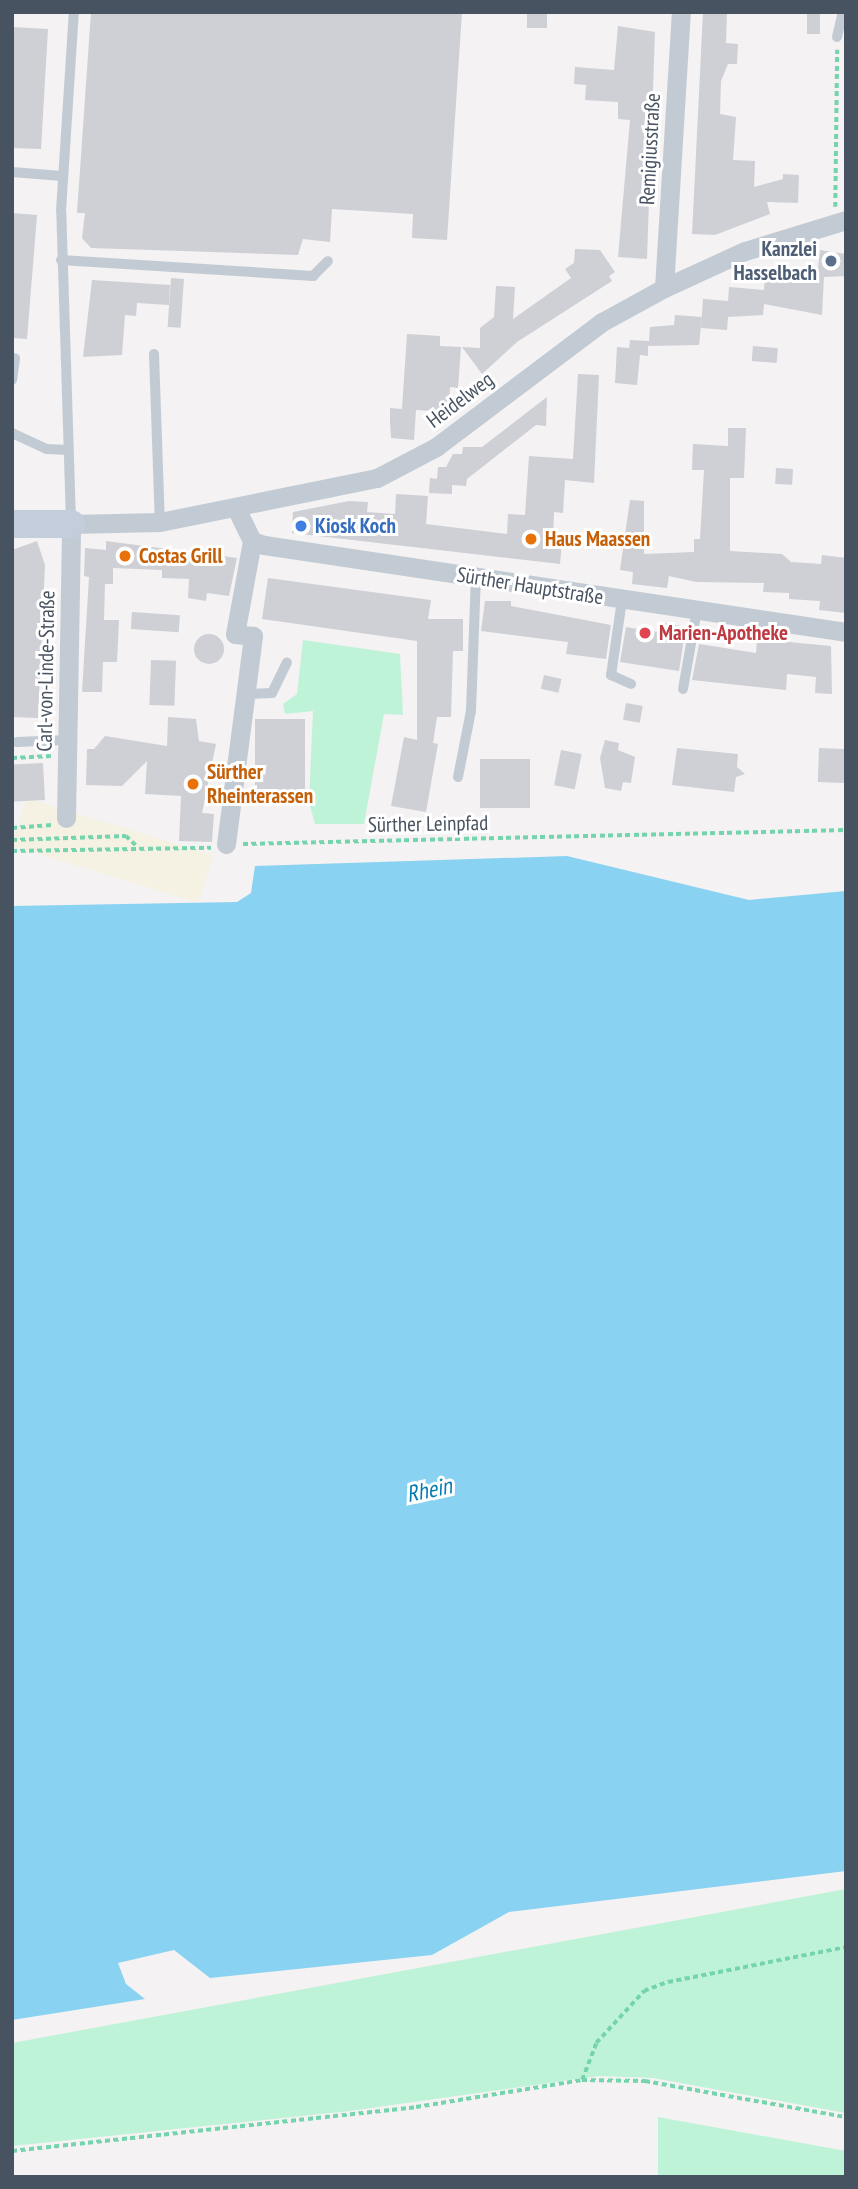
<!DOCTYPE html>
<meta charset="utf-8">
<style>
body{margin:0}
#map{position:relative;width:858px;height:2189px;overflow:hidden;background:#f4f2f2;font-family:"PT Sans Narrow",sans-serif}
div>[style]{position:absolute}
.green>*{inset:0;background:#bff3d8}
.sand>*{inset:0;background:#f5f1e3;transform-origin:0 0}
.water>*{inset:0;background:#8ad2f2}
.building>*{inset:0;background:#ced0d6;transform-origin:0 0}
.round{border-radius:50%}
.path>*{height:3.5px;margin-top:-1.75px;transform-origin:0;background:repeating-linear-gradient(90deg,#74d4ae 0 5px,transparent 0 8.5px)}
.lane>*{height:10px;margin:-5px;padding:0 5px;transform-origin:5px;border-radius:5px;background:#c2cbd4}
.street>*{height:19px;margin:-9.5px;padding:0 9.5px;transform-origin:9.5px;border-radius:9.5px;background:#c2cbd4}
.secondary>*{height:28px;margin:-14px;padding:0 14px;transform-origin:14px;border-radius:14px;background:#c4cddb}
.dots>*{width:19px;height:19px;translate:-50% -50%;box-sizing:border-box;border:4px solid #fff;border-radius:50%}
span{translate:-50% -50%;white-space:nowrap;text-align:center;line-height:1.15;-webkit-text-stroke:6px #fff;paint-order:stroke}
.street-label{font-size:21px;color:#485361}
.service-label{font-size:21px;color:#4e5e75;font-weight:700}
.right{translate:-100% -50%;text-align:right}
.shop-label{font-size:21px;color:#366cbe;font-weight:700}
.left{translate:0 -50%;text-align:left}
.food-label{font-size:21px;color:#c56008;font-weight:700}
.health-label{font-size:21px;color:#be3a42;font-weight:700}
.water-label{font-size:23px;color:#047bb1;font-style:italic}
.frame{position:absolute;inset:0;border:14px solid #485361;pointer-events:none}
</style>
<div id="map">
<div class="green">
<i style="clip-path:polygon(303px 640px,400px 654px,403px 715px,384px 714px,364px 824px,315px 824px,309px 802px,313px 711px,285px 714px,283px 704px,297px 694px)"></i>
<i style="clip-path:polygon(846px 1889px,846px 2113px,653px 2078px,599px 2076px,350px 2111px,12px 2146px,12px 2043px)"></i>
<i style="clip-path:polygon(658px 2117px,846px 2151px,846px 2177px,658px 2177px)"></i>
</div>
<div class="sand">
<i style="left:213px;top:855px;width:50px;height:195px;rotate:107deg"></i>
</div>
<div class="water">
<i style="clip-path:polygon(567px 856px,749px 900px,846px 891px,846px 1871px,509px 1912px,432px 1955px,210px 1978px,174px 1950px,118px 1963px,126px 1984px,145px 1999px,12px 2020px,12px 906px,237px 902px,251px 893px,255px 866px)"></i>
</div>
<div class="building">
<i style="clip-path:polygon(91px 12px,462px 12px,447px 240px,412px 238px,413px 214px,332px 209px,330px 242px,303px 239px,298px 255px,91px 248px,82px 238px,85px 213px,77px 213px)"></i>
<i style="left:527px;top:12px;width:20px;height:16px"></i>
<i style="clip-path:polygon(703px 12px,727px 12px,726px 43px,738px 44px,737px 64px,728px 64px,721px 81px,720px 114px,736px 117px,733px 160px,755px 161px,754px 187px,783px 179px,783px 174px,799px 175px,798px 203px,767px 202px,770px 214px,715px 235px,692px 234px)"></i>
<i style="left:807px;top:12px;width:13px;height:22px"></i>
<i style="clip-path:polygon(618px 26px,655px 32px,647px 259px,618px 257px,630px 120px,618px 119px,618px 102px,585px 100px,586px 85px,574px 84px,575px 67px,614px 70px)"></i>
<i style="clip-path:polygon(12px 27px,48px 29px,41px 149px,12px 148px)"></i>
<i style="clip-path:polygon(12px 213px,37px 215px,27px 339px,12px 338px)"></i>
<i style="clip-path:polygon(575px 249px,600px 250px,615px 272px,609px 276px,612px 281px,517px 342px,482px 374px,462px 347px,480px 348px,480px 328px,494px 317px,496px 286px,515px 287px,513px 319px,571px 278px,565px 269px,574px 263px)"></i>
<i style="clip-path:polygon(820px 250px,846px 254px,846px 276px,824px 277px,822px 315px,764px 304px,763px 315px,728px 317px,727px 330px,701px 328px,703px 299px,728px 301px,729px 287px,764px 290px,765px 273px,817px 277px)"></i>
<i style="left:171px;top:278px;width:13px;height:49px;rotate:4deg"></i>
<i style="clip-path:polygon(92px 280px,170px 285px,169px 305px,137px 303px,136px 316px,125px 315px,122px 355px,83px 357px)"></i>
<i style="clip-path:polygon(675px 315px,702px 317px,699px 345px,648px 346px,648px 356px,640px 355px,637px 385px,615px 383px,617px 347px,629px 348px,630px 340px,649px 341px,650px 327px,674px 325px)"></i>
<i style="clip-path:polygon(407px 334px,440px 336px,440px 346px,461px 347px,458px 388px,450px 387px,449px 412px,416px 410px,414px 440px,391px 438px,390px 422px,390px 408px,402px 409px)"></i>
<i style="left:753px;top:346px;width:25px;height:15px;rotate:5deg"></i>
<i style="clip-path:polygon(578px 374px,599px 375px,594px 483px,565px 480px,563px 513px,554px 512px,553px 542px,562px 542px,560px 564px,292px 533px,293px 512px,349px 501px,368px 502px,367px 512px,395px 514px,396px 494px,428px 496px,426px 524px,507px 534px,508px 514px,525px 515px,529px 456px,573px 459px)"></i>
<i style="clip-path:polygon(547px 397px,546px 426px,536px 425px,467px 479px,466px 486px,452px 485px,452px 494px,429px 493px,430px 478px,437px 479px,438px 467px,446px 467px,453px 454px,462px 454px,463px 447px,482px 447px)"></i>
<i style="clip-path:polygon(728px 428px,746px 428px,744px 478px,730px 478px,730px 551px,782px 554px,791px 562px,821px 564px,822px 555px,846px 558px,846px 613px,819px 610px,820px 601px,789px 599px,789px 593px,763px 592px,764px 583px,696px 582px,669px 576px,667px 588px,632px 584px,633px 572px,620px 570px,630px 500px,644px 501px,644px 554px,694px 552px,694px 539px,700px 539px,704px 470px,692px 470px,693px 444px,728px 446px)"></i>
<i style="left:776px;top:468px;width:17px;height:16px;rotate:3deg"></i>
<i style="clip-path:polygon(37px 541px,45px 565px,38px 718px,12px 717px,12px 550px)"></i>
<i style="clip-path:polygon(106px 541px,237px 558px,229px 596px,207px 593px,206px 601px,188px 598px,189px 579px,162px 578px,162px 570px,113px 568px,113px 584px,105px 584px,104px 620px,119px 620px,117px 662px,103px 662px,102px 692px,82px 692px,89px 577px,84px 576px,85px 548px,106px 550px)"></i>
<i style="clip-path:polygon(268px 578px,431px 600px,428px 619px,463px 619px,463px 651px,453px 651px,451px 717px,437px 717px,433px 743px,438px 744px,426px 812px,391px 806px,404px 737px,417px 740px,417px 641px,262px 619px)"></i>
<i style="clip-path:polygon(485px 601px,511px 601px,511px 606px,611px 625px,606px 659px,566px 654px,568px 642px,481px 631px)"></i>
<i style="left:132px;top:612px;width:48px;height:17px;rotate:4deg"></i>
<i style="clip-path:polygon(665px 623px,686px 627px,679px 671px,620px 662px,626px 627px,663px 633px)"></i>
<i class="round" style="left:194px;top:634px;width:30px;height:30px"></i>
<i style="clip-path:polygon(757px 639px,831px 646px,832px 694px,815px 693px,816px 677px,787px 674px,786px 690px,692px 680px,699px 644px,756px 653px)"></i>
<i style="left:151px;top:660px;width:25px;height:45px;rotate:2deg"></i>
<i style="left:544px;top:675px;width:18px;height:14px;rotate:13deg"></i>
<i style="left:626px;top:703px;width:17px;height:17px;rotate:10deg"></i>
<i style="clip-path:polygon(168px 717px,196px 719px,199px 741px,216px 744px,202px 813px,214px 814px,212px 842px,179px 841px,181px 796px,145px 794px,147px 761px,122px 786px,86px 785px,87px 749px,94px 749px,105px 736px,167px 746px)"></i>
<i style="left:255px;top:719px;width:50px;height:85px"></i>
<i style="clip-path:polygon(605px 740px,619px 743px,618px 750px,635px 757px,631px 783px,623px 782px,621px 791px,605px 788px,600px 758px)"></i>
<i style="clip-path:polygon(677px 748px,738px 754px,737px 767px,745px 774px,736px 777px,734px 792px,672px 785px)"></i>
<i style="left:819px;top:748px;width:26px;height:34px;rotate:2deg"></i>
<i style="left:561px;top:750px;width:21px;height:36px;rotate:11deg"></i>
<i style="left:480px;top:759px;width:50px;height:49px"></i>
<i style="left:43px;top:763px;width:37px;height:31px;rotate:87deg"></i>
</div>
<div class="path">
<i style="left:835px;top:207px;width:157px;rotate:-89.3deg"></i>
<i style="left:12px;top:758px;width:39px;rotate:-3deg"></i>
<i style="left:12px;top:828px;width:40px;rotate:-4.3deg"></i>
<i style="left:12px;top:840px;width:114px;rotate:-2deg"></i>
<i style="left:126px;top:836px;width:16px;rotate:43deg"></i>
<i style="left:243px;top:844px;width:603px;rotate:-1.33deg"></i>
<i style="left:12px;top:851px;width:199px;rotate:-0.9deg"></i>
<i style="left:582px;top:2080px;width:40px;rotate:-69deg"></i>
<i style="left:596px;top:2043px;width:71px;rotate:-47.3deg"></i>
<i style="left:644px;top:1991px;width:26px;rotate:-21deg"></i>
<i style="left:668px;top:1982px;width:181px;rotate:-11.1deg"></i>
<i style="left:12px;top:2151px;width:406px;rotate:-6.2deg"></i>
<i style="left:416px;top:2107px;width:168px;rotate:-9.2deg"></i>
<i style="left:582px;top:2080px;width:63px;rotate:0.9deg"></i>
<i style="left:645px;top:2081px;width:204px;rotate:10.2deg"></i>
</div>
<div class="lane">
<i style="left:837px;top:37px;width:23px;rotate:-77deg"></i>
<i style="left:12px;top:172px;width:50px;rotate:4.6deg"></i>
<i style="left:61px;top:260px;width:253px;rotate:3.6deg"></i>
<i style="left:313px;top:276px;width:21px;rotate:-45deg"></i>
<i style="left:154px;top:354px;width:168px;rotate:88deg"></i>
<i style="left:12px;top:380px;width:22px;rotate:-82deg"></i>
<i style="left:12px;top:433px;width:38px;rotate:25deg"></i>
<i style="left:47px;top:449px;width:21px;rotate:3deg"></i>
<i style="left:71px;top:522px;width:311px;rotate:-91.8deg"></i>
<i style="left:61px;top:211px;width:199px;rotate:-86.3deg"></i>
<i style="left:622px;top:600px;width:76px;rotate:98.3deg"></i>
<i style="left:611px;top:675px;width:22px;rotate:24deg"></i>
<i style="left:683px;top:689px;width:80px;rotate:-80deg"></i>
<i style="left:245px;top:694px;width:27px;rotate:-2deg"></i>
<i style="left:272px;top:693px;width:34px;rotate:-64deg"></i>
<i style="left:17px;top:742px;width:50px;rotate:-2.3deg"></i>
<i style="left:458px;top:777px;width:67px;rotate:-78.9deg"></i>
<i style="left:471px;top:711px;width:134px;rotate:-87.9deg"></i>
</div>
<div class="street">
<i style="left:664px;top:288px;width:277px;rotate:-86.5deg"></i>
<i style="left:236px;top:508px;width:37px;rotate:64deg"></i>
<i style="left:252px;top:541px;width:13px;rotate:18deg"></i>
<i style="left:264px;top:545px;width:588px;rotate:8.5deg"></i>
<i style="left:66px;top:818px;width:294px;rotate:-89deg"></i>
<i style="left:71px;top:524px;width:89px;rotate:-1.3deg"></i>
<i style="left:160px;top:522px;width:221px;rotate:-11.5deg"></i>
<i style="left:377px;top:478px;width:67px;rotate:-27.7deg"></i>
<i style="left:436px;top:447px;width:208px;rotate:-37deg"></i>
<i style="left:602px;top:322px;width:71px;rotate:-28.7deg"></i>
<i style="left:664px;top:288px;width:89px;rotate:-24.6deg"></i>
<i style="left:745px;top:251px;width:106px;rotate:-17.1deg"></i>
<i style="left:226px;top:844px;width:210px;rotate:-82.6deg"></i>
<i style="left:253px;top:636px;width:18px;rotate:-174deg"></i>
<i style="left:235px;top:634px;width:95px;rotate:-79.6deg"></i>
</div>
<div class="secondary">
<i style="left:12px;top:524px;width:59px"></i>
</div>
<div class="dots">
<i style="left:831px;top:261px;background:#5c6f8a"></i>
<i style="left:301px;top:526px;background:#3f7fe0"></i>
<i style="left:531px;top:539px;background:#e8710a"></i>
<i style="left:125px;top:556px;background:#e8710a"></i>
<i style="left:645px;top:633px;background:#e0444e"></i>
<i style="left:193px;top:784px;background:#e8710a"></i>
</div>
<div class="street-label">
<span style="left:650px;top:149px;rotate:-87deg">Remigiusstraße</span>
<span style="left:460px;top:400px;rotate:-37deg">Heidelweg</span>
<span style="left:530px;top:586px;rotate:9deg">Sürther Hauptstraße</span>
<span style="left:46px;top:671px;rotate:-89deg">Carl-von-Linde-Straße</span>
<span style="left:428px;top:824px;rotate:-1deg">Sürther Leinpfad</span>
</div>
<div class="service-label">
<span class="right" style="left:817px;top:261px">Kanzlei<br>Hasselbach</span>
</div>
<div class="shop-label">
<span class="left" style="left:315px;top:526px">Kiosk Koch</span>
</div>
<div class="food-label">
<span class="left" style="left:545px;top:539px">Haus Maassen</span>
<span class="left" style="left:139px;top:556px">Costas Grill</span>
<span class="left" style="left:207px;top:784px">Sürther<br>Rheinterassen</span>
</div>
<div class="health-label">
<span class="left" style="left:659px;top:633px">Marien-Apotheke</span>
</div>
<div class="water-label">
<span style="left:429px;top:1490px;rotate:-12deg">Rhein</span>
</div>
<div class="frame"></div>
</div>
